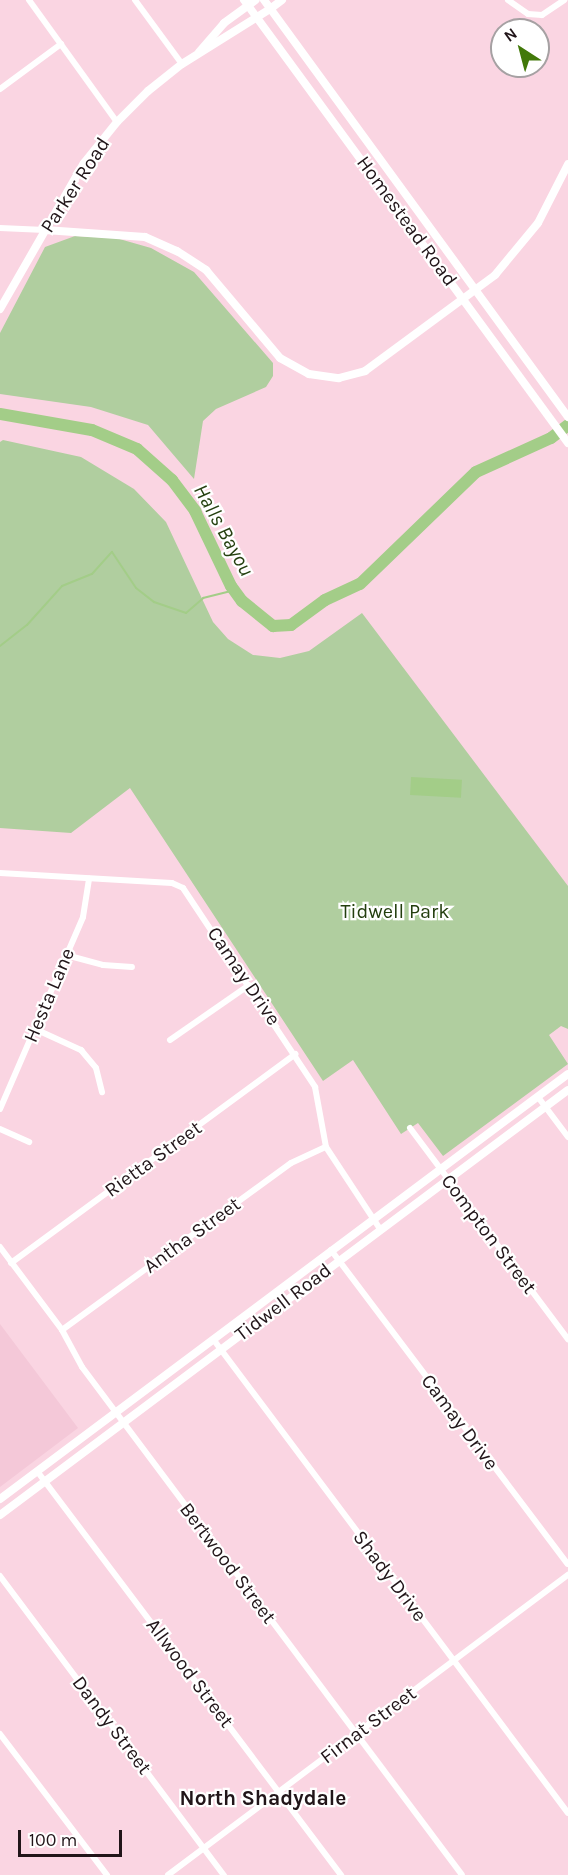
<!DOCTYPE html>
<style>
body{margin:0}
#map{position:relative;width:568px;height:1875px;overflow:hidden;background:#fad5e2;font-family:Karla,sans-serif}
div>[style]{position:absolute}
.built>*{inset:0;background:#f4c8d8}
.green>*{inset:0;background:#b0ce9f}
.water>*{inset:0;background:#a3cd88;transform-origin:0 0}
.stream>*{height:2px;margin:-1px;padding:0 1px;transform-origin:1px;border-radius:1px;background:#a3cd88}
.river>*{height:12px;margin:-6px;padding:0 6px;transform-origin:6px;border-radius:6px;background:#a3cd88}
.minor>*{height:6px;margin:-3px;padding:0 3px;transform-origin:3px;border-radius:3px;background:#fff}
.tertiary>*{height:8px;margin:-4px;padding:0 4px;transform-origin:4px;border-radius:4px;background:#fff}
.secondary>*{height:8px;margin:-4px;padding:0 4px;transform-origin:4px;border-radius:4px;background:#fff}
span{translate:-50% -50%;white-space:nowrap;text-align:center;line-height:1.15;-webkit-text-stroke:4.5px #fff;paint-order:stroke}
.street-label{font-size:20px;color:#211519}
.park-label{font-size:20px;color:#233e0e}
.water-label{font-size:21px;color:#254010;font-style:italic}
.neighbourhood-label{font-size:21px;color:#211519;font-weight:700}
.north{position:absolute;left:490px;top:18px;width:60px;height:60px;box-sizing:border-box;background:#fff;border:2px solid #a6a1a3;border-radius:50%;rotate:324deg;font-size:16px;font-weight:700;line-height:24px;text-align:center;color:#211519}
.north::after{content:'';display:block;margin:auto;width:21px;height:27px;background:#427909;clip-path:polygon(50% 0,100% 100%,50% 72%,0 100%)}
.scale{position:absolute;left:18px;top:1830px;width:104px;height:27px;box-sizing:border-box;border:3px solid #211519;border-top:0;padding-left:8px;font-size:18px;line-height:21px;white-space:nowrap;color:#211519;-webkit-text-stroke:4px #fff;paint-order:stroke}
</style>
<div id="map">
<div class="built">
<i style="clip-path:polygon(0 1324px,78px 1428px,0 1487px)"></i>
</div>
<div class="green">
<i style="clip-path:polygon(75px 236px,116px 238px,151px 248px,194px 272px,273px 363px,273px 376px,266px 387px,216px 409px,203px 421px,194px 479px,148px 425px,91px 407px,0 394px,0 333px,45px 247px)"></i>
<i style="clip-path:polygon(3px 440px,81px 457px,134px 489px,166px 522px,213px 622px,228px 639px,253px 655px,280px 658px,309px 651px,362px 613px,568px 886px,568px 1029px,561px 1026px,549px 1035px,568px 1064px,443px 1156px,418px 1123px,401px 1134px,353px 1060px,323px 1081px,130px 788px,71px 833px,0 828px,0 442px)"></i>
</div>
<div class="water">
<i style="left:411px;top:777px;width:51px;height:18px;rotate:3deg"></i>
</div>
<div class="stream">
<i style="left:0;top:646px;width:34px;rotate:-38deg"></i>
<i style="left:27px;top:625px;width:52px;rotate:-48.1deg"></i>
<i style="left:62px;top:586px;width:32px;rotate:-22deg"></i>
<i style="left:92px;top:574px;width:30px;rotate:-48deg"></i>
<i style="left:112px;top:552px;width:43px;rotate:56.3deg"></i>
<i style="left:136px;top:588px;width:23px;rotate:38deg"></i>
<i style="left:154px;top:602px;width:34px;rotate:19deg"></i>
<i style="left:186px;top:613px;width:23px;rotate:-41deg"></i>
<i style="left:203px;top:598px;width:32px;rotate:-14deg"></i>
</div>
<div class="river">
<i style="left:0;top:414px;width:93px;rotate:9.9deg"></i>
<i style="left:92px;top:430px;width:49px;rotate:22.9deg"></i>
<i style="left:137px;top:449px;width:47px;rotate:41.5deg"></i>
<i style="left:172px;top:480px;width:39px;rotate:53deg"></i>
<i style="left:195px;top:511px;width:83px;rotate:64.4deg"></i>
<i style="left:231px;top:586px;width:19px;rotate:54deg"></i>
<i style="left:242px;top:601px;width:40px;rotate:39deg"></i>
<i style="left:273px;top:626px;width:18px;rotate:-3deg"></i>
<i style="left:291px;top:625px;width:42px;rotate:-36.3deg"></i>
<i style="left:325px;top:600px;width:38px;rotate:-25deg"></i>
<i style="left:360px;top:584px;width:161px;rotate:-44deg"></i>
<i style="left:476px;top:472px;width:82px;rotate:-24.4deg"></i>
<i style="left:551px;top:438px;width:21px;rotate:-37deg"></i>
</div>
<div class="minor">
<i style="left:29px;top:0;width:150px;rotate:54.2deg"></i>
<i style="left:135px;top:0;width:79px;rotate:53.7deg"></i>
<i style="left:508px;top:0;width:24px;rotate:35deg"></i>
<i style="left:528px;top:14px;width:14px;rotate:4deg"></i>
<i style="left:542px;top:15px;width:27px;rotate:-34deg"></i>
<i style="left:0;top:89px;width:76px;rotate:-36.4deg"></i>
<i style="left:0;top:228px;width:45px;rotate:2.5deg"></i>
<i style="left:0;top:873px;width:172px;rotate:3.3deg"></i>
<i style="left:172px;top:883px;width:12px;rotate:24deg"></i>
<i style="left:183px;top:888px;width:239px;rotate:56.4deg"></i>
<i style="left:315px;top:1087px;width:61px;rotate:79.6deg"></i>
<i style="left:326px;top:1147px;width:98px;rotate:56.6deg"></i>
<i style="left:66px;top:955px;width:38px;rotate:15deg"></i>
<i style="left:103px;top:965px;width:29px;rotate:4deg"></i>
<i style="left:35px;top:1029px;width:51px;rotate:24.5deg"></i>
<i style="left:81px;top:1050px;width:23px;rotate:50deg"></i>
<i style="left:96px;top:1068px;width:25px;rotate:76deg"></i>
<i style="left:170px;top:1040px;width:96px;rotate:-34.8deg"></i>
<i style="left:538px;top:1097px;width:50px;rotate:53.1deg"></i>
<i style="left:0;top:1109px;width:209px;rotate:-66.6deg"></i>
<i style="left:83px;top:917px;width:39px;rotate:-81deg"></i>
<i style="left:410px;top:1128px;width:264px;rotate:53.2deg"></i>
<i style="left:0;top:1129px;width:32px;rotate:24deg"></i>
<i style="left:0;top:1247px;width:104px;rotate:53.2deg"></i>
<i style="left:62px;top:1330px;width:42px;rotate:61.6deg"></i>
<i style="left:82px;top:1367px;width:634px;rotate:53.2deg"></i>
<i style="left:331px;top:1250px;width:393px;rotate:53deg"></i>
<i style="left:11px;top:1263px;width:353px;rotate:-36.3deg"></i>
<i style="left:62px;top:1330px;width:283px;rotate:-36.1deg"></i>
<i style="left:291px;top:1163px;width:38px;rotate:-25deg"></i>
<i style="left:213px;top:1339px;width:592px;rotate:53.17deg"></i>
<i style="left:37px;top:1471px;width:506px;rotate:53.04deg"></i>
<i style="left:0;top:1576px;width:374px;rotate:53.2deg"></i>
<i style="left:0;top:1734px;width:177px;rotate:52.8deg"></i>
<i style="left:168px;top:1875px;width:500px;rotate:-36.9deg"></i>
</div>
<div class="tertiary">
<i style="left:270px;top:9px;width:15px;rotate:-37deg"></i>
<i style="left:45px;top:230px;width:100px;rotate:4deg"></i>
<i style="left:145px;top:237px;width:35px;rotate:24deg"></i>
<i style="left:177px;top:251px;width:35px;rotate:33deg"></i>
<i style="left:206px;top:270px;width:115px;rotate:49.9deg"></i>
<i style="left:280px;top:358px;width:33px;rotate:29deg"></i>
<i style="left:309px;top:374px;width:30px;rotate:8deg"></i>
<i style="left:339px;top:378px;width:27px;rotate:-15deg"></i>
<i style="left:365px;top:371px;width:162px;rotate:-36.4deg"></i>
<i style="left:495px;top:275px;width:67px;rotate:-50.4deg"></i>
<i style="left:538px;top:223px;width:66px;rotate:-63deg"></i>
</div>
<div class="secondary">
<i style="left:244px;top:0;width:549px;rotate:53.82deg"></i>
<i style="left:264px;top:0;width:516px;rotate:53.91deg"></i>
<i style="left:199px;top:52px;width:38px;rotate:-49deg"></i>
<i style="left:224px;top:23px;width:39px;rotate:-36deg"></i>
<i style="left:0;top:309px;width:168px;rotate:-60.1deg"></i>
<i style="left:84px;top:163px;width:53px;rotate:-51.2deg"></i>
<i style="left:117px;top:122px;width:44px;rotate:-45deg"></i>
<i style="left:148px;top:91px;width:43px;rotate:-38.5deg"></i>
<i style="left:182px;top:64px;width:104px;rotate:-32deg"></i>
<i style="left:0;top:1499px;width:709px;rotate:-36.81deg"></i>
<i style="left:0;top:1515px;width:709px;rotate:-36.81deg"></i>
</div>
<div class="street-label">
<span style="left:75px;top:185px;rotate:-57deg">Parker Road</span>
<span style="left:407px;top:221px;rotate:54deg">Homestead Road</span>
<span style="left:244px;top:976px;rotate:56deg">Camay Drive</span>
<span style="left:49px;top:995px;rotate:-67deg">Hesta Lane</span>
<span style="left:153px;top:1159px;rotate:-36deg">Rietta Street</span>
<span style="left:489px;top:1234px;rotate:53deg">Compton Street</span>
<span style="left:192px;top:1235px;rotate:-36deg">Antha Street</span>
<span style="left:283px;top:1302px;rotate:-37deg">Tidwell Road</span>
<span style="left:460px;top:1422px;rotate:53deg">Camay Drive</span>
<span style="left:228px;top:1563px;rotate:53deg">Bertwood Street</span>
<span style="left:390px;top:1576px;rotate:53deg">Shady Drive</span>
<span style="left:190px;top:1673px;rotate:53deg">Allwood Street</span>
<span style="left:112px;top:1725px;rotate:53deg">Dandy Street</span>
<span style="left:368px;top:1725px;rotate:-37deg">Firnat Street</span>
</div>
<div class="park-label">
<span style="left:395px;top:911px">Tidwell Park</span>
</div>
<div class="water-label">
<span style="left:224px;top:530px;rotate:61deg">Halls Bayou</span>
</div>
<div class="neighbourhood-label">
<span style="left:263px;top:1798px">North Shadydale</span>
</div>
<div class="north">N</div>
<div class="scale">100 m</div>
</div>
